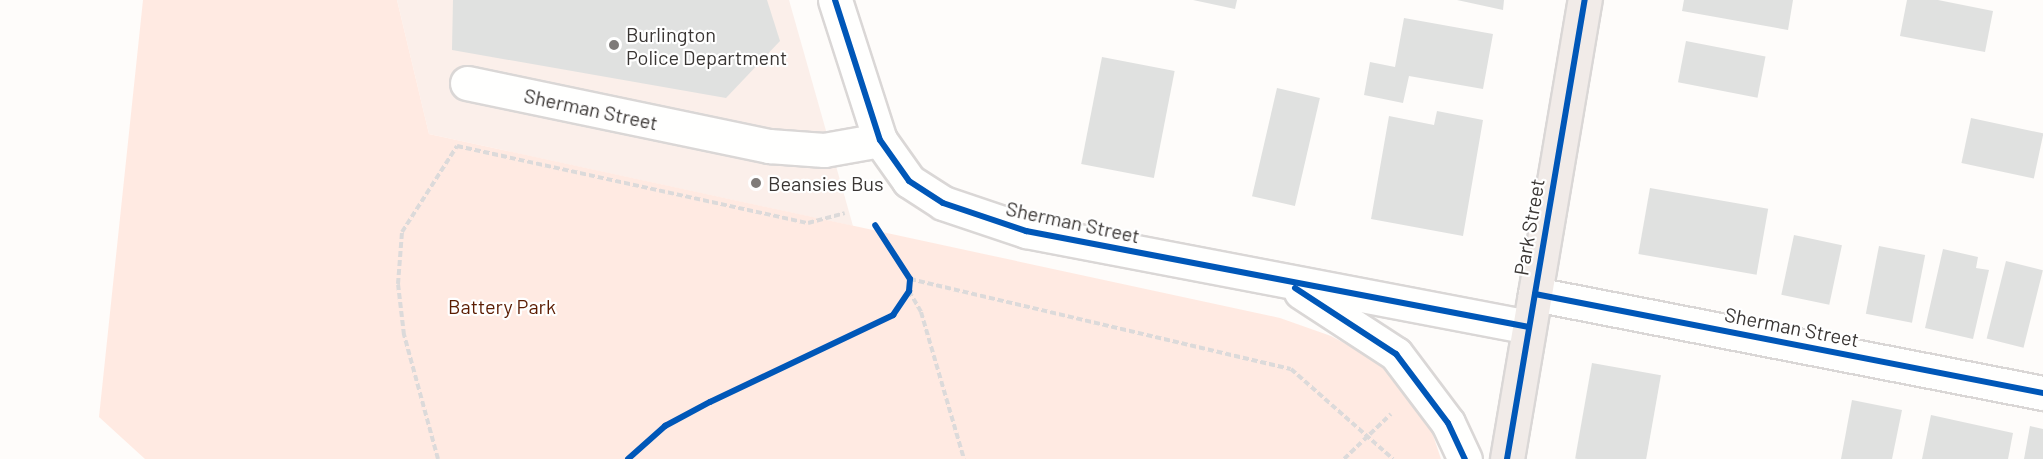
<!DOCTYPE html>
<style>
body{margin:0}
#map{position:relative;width:2043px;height:459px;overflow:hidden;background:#fefcfa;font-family:Barlow,sans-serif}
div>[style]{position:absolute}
.built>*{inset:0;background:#fbefea}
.green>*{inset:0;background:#ffeae2}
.building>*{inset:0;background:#e0e1e0;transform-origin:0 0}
.path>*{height:4px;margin-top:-2px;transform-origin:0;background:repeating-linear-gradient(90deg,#dcdada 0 6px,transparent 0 9px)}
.roads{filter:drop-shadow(2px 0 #dad7d6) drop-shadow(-2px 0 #dad7d6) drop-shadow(0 2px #dad7d6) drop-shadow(0 -2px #dad7d6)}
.street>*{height:33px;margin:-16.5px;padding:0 16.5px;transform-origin:16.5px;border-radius:16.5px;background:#fffffe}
.secondary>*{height:33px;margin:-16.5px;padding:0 16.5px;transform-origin:16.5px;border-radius:16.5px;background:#fffffe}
.primary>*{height:33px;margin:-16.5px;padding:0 16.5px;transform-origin:16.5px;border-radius:16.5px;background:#f1ebe8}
.cycleway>*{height:6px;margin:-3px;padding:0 3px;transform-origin:3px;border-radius:3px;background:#0057b8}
.dots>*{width:16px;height:16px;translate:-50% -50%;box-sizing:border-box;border:3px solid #fff;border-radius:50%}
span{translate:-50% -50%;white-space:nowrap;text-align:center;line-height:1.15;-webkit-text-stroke:4.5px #fff;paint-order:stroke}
.poi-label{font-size:20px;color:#3a3634}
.left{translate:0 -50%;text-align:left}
.street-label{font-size:20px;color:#3a3634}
.park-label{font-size:20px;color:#5b1c02}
</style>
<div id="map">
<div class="built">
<i style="clip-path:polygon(397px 0,789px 0,853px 226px,429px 134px)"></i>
</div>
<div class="green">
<i style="clip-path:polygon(143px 0,397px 0,429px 134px,1280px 318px,1331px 336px,1372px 358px,1392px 374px,1428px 420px,1441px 459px,145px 459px,99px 417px)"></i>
</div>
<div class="building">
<i style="clip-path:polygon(453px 0,767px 0,780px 41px,726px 98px,452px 50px)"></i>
<i style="clip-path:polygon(1193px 0,1237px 0,1235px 9px)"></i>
<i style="clip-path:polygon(1457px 0,1504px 0,1503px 10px)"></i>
<i style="clip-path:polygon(1684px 0,1793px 0,1788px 30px,1682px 11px)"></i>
<i style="clip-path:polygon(1907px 0,1938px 0,1993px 11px,1985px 52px,1900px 36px)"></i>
<i style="clip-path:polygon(1404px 18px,1493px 34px,1483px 89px,1409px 76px,1403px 103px,1364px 95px,1370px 62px,1395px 67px)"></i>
<i style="left:1686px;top:41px;width:81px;height:42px;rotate:11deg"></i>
<i style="left:1102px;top:57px;width:74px;height:109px;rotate:11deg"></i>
<i style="left:1277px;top:88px;width:44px;height:111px;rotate:13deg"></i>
<i style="clip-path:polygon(1437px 111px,1483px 120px,1463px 236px,1371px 219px,1389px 116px,1434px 125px)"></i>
<i style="left:1971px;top:118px;width:74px;height:46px;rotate:12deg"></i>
<i style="left:1650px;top:188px;width:120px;height:67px;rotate:10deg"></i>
<i style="left:1794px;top:235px;width:49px;height:61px;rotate:12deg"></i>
<i style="left:1879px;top:246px;width:47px;height:69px;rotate:11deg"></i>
<i style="clip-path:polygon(1943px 249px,1978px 257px,1976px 268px,1989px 270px,1973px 339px,1925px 328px)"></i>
<i style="left:2006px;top:261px;width:38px;height:80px;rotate:14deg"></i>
<i style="left:1592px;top:363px;width:70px;height:97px;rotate:10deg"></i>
<i style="clip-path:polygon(1852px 400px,1902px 410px,1892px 459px,1841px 459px)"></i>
<i style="clip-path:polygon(1931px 415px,2013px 433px,2008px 459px,1922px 459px)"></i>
<i style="clip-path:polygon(2030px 426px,2043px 429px,2043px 459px,2024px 459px)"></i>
</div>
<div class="path">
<i style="left:910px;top:279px;width:391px;rotate:13.3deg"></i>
<i style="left:1291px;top:369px;width:136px;rotate:41.4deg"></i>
<i style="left:909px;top:291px;width:24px;rotate:60deg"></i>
<i style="left:921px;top:312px;width:153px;rotate:73.7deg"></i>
<i style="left:438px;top:459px;width:129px;rotate:-105.3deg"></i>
<i style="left:404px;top:335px;width:51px;rotate:-96.7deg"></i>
<i style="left:398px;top:284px;width:52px;rotate:-85.6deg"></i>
<i style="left:402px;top:232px;width:102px;rotate:-57.4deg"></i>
<i style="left:457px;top:146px;width:359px;rotate:12.4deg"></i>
<i style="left:808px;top:223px;width:38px;rotate:-15deg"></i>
<i style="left:1344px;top:459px;width:65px;rotate:-43.8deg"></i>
</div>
<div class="roads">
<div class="street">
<i style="left:467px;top:83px;width:309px;rotate:11.8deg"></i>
<i style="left:769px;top:146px;width:55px;rotate:4.2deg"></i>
<i style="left:824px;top:150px;width:57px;rotate:-10.1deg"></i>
<i style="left:1535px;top:294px;width:518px;rotate:11.03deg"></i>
</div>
<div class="secondary">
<i style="left:835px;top:0;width:147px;rotate:72.2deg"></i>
<i style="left:880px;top:140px;width:50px;rotate:54.7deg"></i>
<i style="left:909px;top:181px;width:40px;rotate:32.9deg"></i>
<i style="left:943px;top:203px;width:88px;rotate:18.6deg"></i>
<i style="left:1026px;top:231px;width:512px;rotate:10.81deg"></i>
<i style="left:1301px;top:292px;width:113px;rotate:33.1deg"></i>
<i style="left:1396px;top:354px;width:86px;rotate:53deg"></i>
<i style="left:1448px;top:423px;width:40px;rotate:65deg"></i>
</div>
<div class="primary">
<i style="left:1507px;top:459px;width:466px;rotate:-80.4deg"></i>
</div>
</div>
<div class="cycleway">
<i style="left:835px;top:0;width:147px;rotate:72.2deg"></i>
<i style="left:880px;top:140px;width:50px;rotate:54.7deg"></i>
<i style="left:909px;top:181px;width:40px;rotate:32.9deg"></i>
<i style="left:943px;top:203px;width:88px;rotate:18.6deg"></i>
<i style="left:1026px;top:231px;width:512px;rotate:10.81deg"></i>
<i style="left:1295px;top:288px;width:121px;rotate:33.2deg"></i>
<i style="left:1396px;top:354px;width:86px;rotate:53deg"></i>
<i style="left:1448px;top:423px;width:40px;rotate:65deg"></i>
<i style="left:1535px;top:294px;width:518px;rotate:11.03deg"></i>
<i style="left:628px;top:459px;width:50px;rotate:-41.7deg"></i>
<i style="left:665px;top:426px;width:51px;rotate:-28.1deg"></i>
<i style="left:710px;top:402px;width:203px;rotate:-25.4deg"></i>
<i style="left:893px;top:315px;width:29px;rotate:-56deg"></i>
<i style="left:909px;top:291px;width:12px;rotate:-85deg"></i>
<i style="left:910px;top:279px;width:64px;rotate:-122.9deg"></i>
<i style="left:1507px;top:459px;width:466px;rotate:-80.4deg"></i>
</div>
<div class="dots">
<i style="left:614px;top:45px;background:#7f7b79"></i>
<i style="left:756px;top:183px;background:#7f7b79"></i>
</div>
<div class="poi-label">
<span class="left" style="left:626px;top:46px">Burlington<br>Police Department</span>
<span class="left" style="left:768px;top:183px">Beansies Bus</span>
</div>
<div class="street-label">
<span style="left:591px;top:109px;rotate:12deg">Sherman Street</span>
<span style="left:1073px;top:222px;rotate:12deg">Sherman Street</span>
<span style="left:1529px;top:227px;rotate:-80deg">Park Street</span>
<span style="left:1792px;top:327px;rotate:11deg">Sherman Street</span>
</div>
<div class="park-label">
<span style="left:502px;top:306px">Battery Park</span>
</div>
</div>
